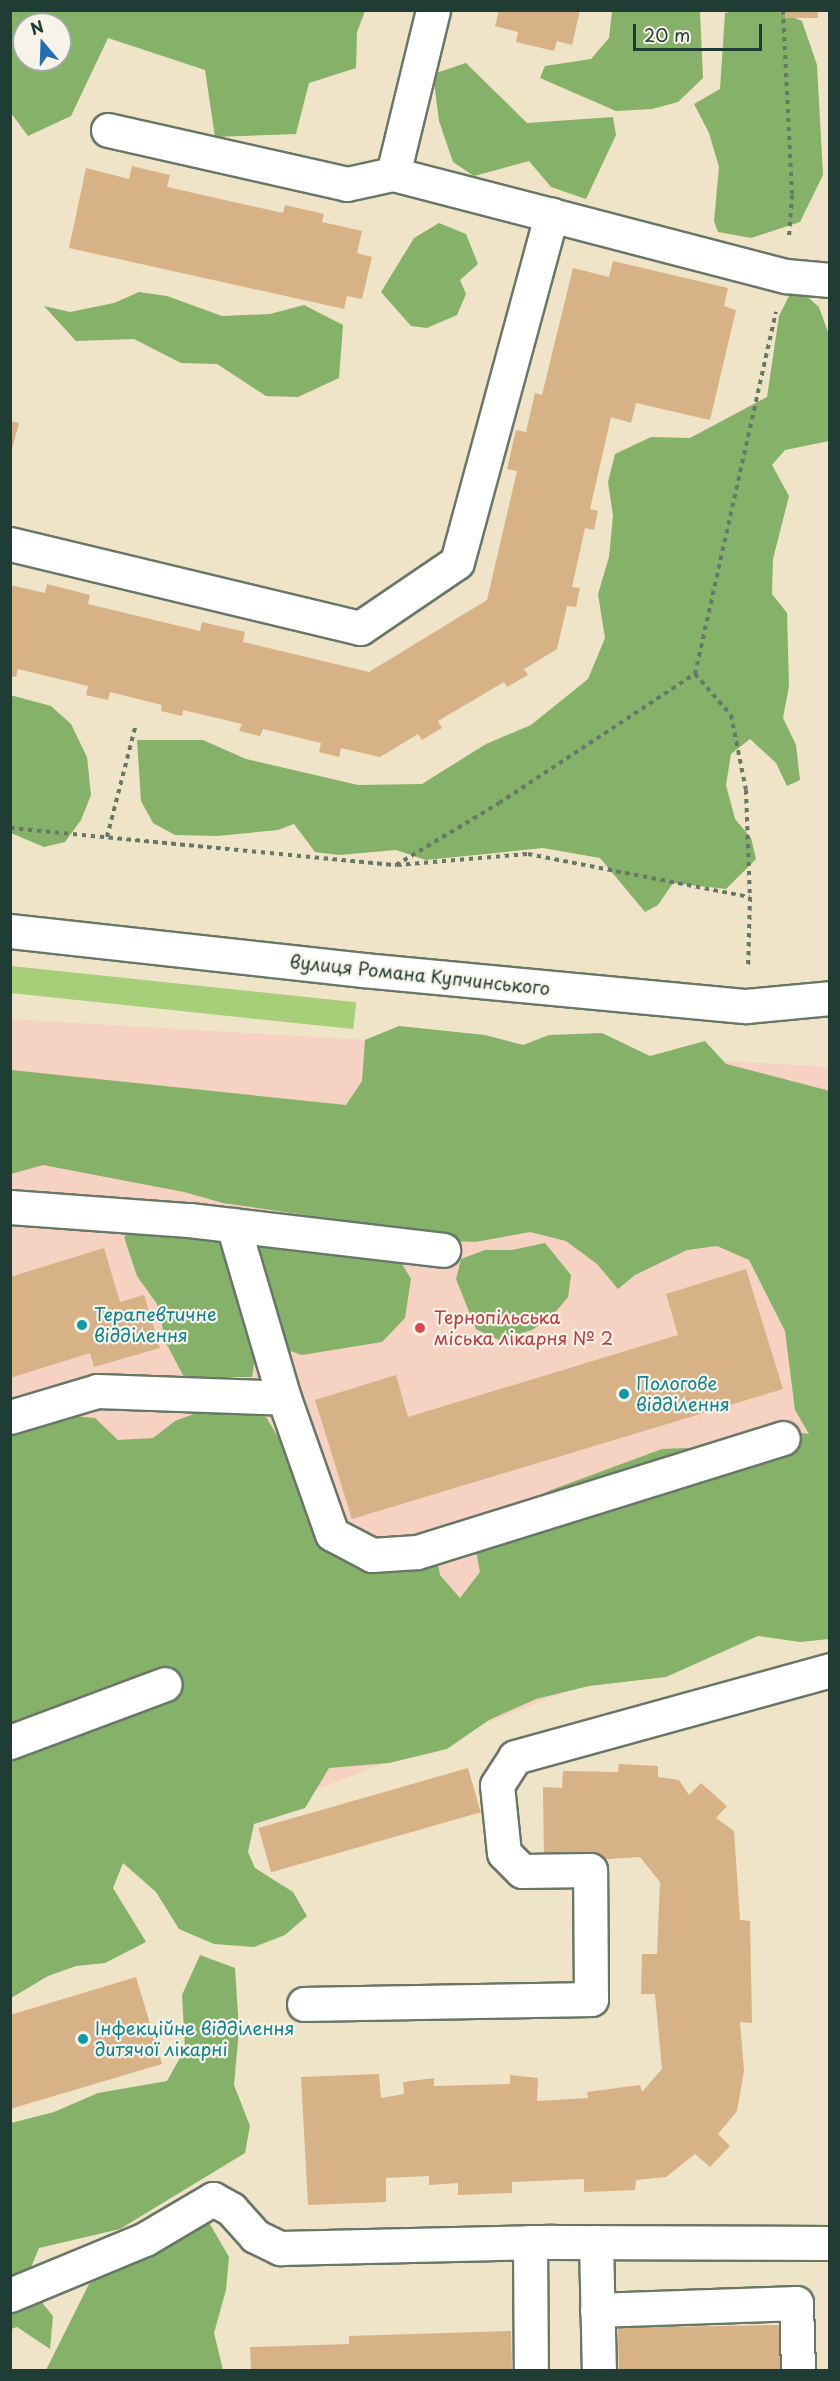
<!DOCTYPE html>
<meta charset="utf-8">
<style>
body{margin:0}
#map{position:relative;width:840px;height:2381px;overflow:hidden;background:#efe4c7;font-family:"Playpen Sans",sans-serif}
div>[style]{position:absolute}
.built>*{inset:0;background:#f5d2c2}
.green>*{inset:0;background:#a7ce78;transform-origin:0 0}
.forest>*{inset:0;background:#85b168}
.building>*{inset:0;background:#d6b286;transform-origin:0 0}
.path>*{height:4px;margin-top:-2px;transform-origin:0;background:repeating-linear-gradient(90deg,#687767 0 4.5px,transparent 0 9px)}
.roads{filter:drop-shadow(2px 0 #687767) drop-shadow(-2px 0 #687767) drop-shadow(0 2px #687767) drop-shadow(0 -2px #687767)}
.minor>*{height:33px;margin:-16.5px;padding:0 16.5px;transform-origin:16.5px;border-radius:16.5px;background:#fff}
.dots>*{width:16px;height:16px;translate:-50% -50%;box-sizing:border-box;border:3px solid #f7f3e8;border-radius:50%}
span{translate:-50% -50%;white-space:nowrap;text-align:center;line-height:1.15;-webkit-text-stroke:4.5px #f7f3e8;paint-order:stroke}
.street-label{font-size:18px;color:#1f3d34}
.culture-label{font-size:18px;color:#0d838f}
.left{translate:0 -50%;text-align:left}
.health-label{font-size:18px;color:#be3a42}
.frame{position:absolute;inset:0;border:12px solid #1f3d34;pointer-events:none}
.north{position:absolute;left:12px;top:12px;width:60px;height:60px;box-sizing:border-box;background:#f7f3e8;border:2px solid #a1aaa0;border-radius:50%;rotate:341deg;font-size:16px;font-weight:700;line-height:24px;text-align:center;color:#1f3d34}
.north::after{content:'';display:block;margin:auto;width:21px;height:27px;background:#1f6fb2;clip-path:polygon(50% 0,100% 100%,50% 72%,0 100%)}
.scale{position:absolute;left:633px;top:24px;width:129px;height:27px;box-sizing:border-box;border:3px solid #1f3d34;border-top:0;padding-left:8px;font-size:18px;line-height:21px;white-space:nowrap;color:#1f3d34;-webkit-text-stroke:4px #f7f3e8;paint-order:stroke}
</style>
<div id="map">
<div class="built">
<i style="clip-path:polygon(10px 1019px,829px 1067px,829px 1589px,11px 1909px)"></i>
</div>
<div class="green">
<i style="left:11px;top:966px;width:347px;height:27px;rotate:6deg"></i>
</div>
<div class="forest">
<i style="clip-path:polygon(evenodd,11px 11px,365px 11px,357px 32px,356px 68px,309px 83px,296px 134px,215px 137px,205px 70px,108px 38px,71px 116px,28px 136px,11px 113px,11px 11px,24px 24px,60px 24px,60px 60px,24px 60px,24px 24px)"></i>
<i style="clip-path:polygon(612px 11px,700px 11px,703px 78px,678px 102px,652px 109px,616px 111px,540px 78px,545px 66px,591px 59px,609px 38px)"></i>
<i style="clip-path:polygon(733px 11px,777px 11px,802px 21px,817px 65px,823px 175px,800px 222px,751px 238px,718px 232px,714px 221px,719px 167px,709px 133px,694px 104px,720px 89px,725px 13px)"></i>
<i style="clip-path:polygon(466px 63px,527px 123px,613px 117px,616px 135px,586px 199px,551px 187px,529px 161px,474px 176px,453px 162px,439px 121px,433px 74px)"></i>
<i style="clip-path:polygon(439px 223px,466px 234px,478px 264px,460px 280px,466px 294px,457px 315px,427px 328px,411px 326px,381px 292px,414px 238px)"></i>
<i style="clip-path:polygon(139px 292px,167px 296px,222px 316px,270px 314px,304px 305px,343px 325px,339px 378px,298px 397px,266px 396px,217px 364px,181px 363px,134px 339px,76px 341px,44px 306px,70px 312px,114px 303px)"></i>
<i style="clip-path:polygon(802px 292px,819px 307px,829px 335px,829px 441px,785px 450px,772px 465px,789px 496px,773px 559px,772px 594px,787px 613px,789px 686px,783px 718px,796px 745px,800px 780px,787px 786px,776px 763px,750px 739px,731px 754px,726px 785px,735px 819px,751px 838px,756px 859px,726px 889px,673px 883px,658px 905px,645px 912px,600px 858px,543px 848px,426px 860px,396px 850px,339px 855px,315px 852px,294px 824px,278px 830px,217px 836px,175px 835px,153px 823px,141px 801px,137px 740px,203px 740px,246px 759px,358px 785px,422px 784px,486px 744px,531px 725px,588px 679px,605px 638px,598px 594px,609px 557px,613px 516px,608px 482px,615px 454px,651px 437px,690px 438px,767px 397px,779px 316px,789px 296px)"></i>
<i style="clip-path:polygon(10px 695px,51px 706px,71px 724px,87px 757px,91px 795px,81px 820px,65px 842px,44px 847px,11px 833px)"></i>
<i style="clip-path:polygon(399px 1026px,485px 1035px,523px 1045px,549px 1035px,602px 1033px,650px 1056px,705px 1041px,726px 1064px,830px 1091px,829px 1639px,800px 1642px,758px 1636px,666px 1677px,589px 1686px,536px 1699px,489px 1720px,447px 1749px,389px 1763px,329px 1768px,305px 1808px,254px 1824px,248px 1852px,255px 1868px,293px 1892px,307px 1916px,285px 1935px,254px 1947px,214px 1944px,179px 1929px,156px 1892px,123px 1863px,113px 1888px,146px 1942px,105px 1963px,76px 1966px,48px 1976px,11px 1998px,11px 1431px,50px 1414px,95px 1418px,118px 1440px,153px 1438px,175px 1421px,232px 1400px,266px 1417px,284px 1447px,321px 1533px,343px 1553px,380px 1538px,411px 1534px,435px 1547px,440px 1575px,460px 1598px,480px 1572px,475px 1546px,504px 1514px,551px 1490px,662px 1449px,715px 1447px,771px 1429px,809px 1434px,795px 1410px,785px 1331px,749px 1260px,717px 1246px,687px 1250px,635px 1275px,618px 1289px,597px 1264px,566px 1241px,530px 1232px,475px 1242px,433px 1240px,345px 1221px,223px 1203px,184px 1192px,43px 1165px,11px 1174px,11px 1070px,346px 1105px,362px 1081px,365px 1040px)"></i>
<i style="clip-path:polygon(140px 1224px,398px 1257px,411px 1279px,405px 1318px,382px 1342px,302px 1355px,258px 1340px,252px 1377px,184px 1377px,166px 1343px,157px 1304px,137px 1276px,124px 1237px)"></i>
<i style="clip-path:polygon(545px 1243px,571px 1275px,568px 1297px,553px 1315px,532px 1330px,499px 1340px,476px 1329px,456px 1279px,461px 1259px,485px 1250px,512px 1250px)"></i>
<i style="clip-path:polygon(200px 1955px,235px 1968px,239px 2030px,234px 2085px,250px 2126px,245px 2153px,120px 2229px,39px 2248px,25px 2282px,53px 2316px,50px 2349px,17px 2327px,11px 2329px,11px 2123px,54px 2112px,98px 2093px,167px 2081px,185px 2049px,182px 1995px)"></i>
<i style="clip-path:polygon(203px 2212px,229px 2257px,226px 2290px,214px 2333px,223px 2370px,46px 2370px,89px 2284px)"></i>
</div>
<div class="building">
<i style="clip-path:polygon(499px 10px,580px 10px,572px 45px,557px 41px,554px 51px,516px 42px,518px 32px,495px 26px)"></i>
<i style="left:785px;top:10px;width:33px;height:8px"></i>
<i style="clip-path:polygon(132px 166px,170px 175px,167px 187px,283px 213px,285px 205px,324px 214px,322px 222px,362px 231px,357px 253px,372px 257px,362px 299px,347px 296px,344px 309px,69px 248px,86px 168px,129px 179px)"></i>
<i style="clip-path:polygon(613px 261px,728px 288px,724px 306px,736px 310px,710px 420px,636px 403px,631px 423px,611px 417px,590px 509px,598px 511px,594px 530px,585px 528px,572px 587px,580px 588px,576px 607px,567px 606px,557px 649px,524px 669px,528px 675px,507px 687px,504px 682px,438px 721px,442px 728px,422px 740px,418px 734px,380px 757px,341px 748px,339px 757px,319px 752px,321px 743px,263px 729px,260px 736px,239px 731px,242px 724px,183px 710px,182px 716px,161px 711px,162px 705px,110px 692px,108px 700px,86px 695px,88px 686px,18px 669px,16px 677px,10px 676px,10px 585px,45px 593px,47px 584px,90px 595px,88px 604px,200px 631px,202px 622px,245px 632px,243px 642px,369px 672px,487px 600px,517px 471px,507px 469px,516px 430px,526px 432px,535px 393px,542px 395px,573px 268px,609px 277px)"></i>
<i style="clip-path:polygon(10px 421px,19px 423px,11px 453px,10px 453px)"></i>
<i style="clip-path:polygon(104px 1248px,120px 1302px,144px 1295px,160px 1348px,94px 1367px,90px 1353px,10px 1378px,10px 1277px)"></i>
<i style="clip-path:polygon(746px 1269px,783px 1389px,352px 1519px,315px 1400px,396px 1375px,408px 1417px,678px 1335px,666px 1294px)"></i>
<i style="clip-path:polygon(619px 1764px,658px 1766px,658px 1777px,679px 1780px,689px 1795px,701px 1783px,727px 1806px,716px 1818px,734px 1831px,740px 1920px,750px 1921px,752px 2023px,740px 2022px,744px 2071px,737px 2111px,718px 2134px,730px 2146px,710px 2167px,695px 2154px,666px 2177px,636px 2180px,635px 2190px,584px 2192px,584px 2179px,512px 2182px,512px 2193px,458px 2195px,458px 2183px,429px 2185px,429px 2176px,386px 2178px,386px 2202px,308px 2205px,301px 2077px,379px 2074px,381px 2098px,404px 2094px,403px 2082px,434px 2078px,434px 2086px,510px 2084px,510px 2075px,538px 2078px,537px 2101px,588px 2098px,587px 2092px,640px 2085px,642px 2092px,662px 2069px,655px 1994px,641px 1994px,642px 1954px,657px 1954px,660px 1882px,640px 1857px,544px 1863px,543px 1787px,562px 1788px,563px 1771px,618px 1772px)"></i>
<i style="left:468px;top:1768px;width:46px;height:218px;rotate:74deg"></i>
<i style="clip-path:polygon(136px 1977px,162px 2064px,10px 2109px,10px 2015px)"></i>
<i style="left:782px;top:2325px;width:45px;height:164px;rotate:89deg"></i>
<i style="clip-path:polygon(511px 2331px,512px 2370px,251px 2370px,250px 2347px,349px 2344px,349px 2336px)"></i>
</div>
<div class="path">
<i style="left:783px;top:10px;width:185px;rotate:87.2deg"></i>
<i style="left:792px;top:195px;width:42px;rotate:94.1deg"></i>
<i style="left:695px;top:674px;width:55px;rotate:48.7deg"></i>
<i style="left:731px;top:715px;width:76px;rotate:78.7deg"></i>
<i style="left:746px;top:790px;width:107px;rotate:87.9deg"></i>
<i style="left:10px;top:828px;width:388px;rotate:5.5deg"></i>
<i style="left:396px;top:865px;width:120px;rotate:-31deg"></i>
<i style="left:499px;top:803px;width:235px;rotate:-33.4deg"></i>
<i style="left:695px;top:674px;width:371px;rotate:-77.4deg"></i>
<i style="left:107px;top:837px;width:113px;rotate:-75.6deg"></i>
<i style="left:397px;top:865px;width:131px;rotate:-4.8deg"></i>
<i style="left:528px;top:854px;width:226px;rotate:11deg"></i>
<i style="left:750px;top:897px;width:70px;rotate:91.6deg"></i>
</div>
<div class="roads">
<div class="minor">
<i style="left:433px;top:10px;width:169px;rotate:103.7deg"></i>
<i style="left:393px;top:174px;width:163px;rotate:14.5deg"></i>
<i style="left:108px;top:130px;width:245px;rotate:12.7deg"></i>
<i style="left:347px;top:184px;width:47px;rotate:-12.3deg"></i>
<i style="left:10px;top:544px;width:360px;rotate:13.5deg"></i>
<i style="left:360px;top:628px;width:117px;rotate:-34.2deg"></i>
<i style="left:457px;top:562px;width:360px;rotate:-74.8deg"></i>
<i style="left:551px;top:215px;width:243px;rotate:14.6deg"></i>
<i style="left:786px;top:276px;width:44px;rotate:5.2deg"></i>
<i style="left:10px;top:931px;width:355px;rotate:6.3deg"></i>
<i style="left:363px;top:970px;width:385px;rotate:5.4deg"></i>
<i style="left:746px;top:1006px;width:84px;rotate:-5.4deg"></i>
<i style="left:10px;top:1207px;width:179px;rotate:4.2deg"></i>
<i style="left:189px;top:1220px;width:256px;rotate:6.7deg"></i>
<i style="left:233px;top:1225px;width:180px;rotate:73.6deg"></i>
<i style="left:10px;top:1417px;width:91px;rotate:-16.6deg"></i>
<i style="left:97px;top:1391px;width:187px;rotate:2.1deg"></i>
<i style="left:284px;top:1398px;width:144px;rotate:70.6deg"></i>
<i style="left:332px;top:1534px;width:45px;rotate:27.7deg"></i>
<i style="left:372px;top:1555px;width:45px;rotate:-3.8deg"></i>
<i style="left:417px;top:1552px;width:383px;rotate:-17.3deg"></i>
<i style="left:10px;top:1742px;width:165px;rotate:-20.5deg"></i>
<i style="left:304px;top:2004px;width:287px;rotate:-1deg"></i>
<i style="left:591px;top:1999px;width:129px;rotate:-90.4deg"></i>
<i style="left:590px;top:1870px;width:68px;rotate:179.2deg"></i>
<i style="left:522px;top:1871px;width:25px;rotate:-135deg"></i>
<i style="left:504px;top:1853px;width:68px;rotate:-95.9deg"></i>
<i style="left:497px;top:1785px;width:33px;rotate:-57deg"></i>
<i style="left:515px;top:1757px;width:327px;rotate:-15.4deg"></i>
<i style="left:530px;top:2242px;width:128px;rotate:89.6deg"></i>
<i style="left:596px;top:2242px;width:128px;rotate:88.7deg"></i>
<i style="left:10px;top:2295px;width:146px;rotate:-22.5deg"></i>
<i style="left:145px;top:2239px;width:79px;rotate:-30.5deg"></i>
<i style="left:213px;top:2199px;width:21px;rotate:29deg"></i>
<i style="left:231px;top:2209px;width:36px;rotate:48deg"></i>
<i style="left:255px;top:2236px;width:28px;rotate:26deg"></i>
<i style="left:280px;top:2248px;width:273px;rotate:-1.3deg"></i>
<i style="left:553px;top:2242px;width:277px;rotate:0.2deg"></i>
<i style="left:597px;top:2310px;width:199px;rotate:-2deg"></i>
<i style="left:796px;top:2303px;width:67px;rotate:88.3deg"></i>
</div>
</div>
<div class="dots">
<i style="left:82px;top:1325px;background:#0f9aa8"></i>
<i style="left:420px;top:1328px;background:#e0444e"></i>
<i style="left:624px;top:1394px;background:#0f9aa8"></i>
<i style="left:83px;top:2039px;background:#0f9aa8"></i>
</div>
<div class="street-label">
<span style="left:420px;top:975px;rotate:6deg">вулиця Романа Купчинського</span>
</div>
<div class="culture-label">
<span class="left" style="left:94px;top:1325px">Терапевтичне<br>відділення</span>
<span class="left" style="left:636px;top:1394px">Пологове<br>відділення</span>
<span class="left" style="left:95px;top:2039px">Інфекційне відділення<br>дитячої лікарні</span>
</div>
<div class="health-label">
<span class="left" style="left:434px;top:1328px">Тернопільська<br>міська лікарня № 2</span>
</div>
<div class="frame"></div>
<div class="north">N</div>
<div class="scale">20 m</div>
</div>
